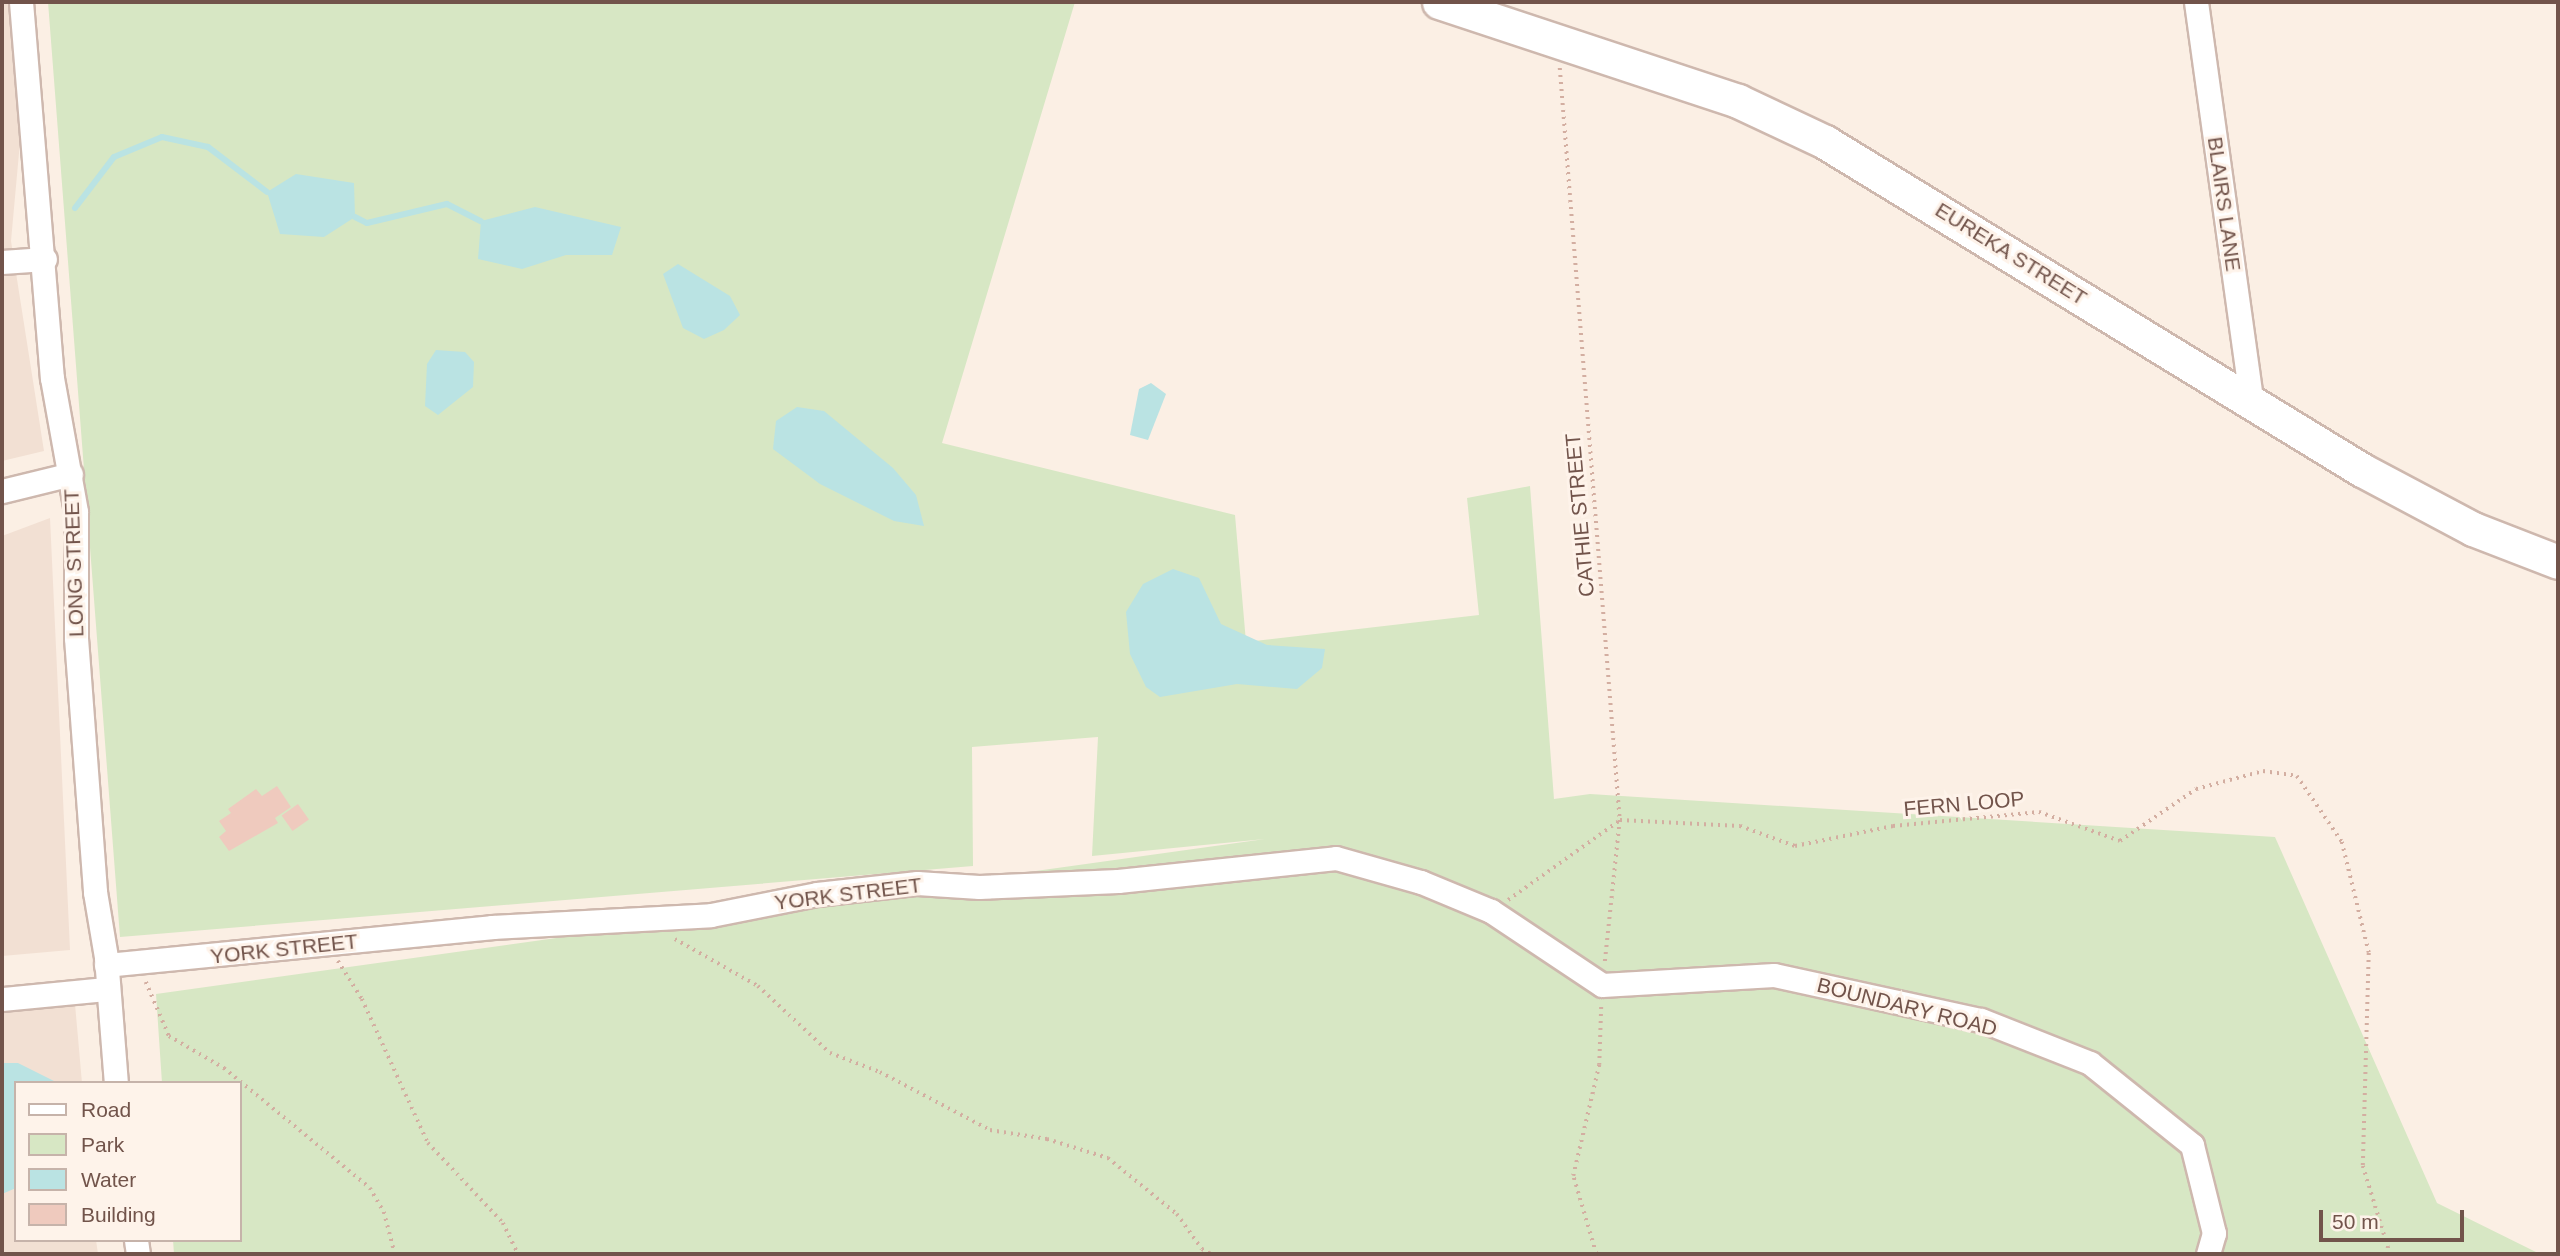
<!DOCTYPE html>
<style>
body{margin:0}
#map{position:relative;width:2560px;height:1256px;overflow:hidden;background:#fbefe4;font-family:Helvetica,sans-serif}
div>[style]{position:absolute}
.residential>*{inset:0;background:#f2e0d3}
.green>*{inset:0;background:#d7e7c4}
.water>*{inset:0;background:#bae3e3}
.stream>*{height:6px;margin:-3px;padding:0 3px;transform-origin:3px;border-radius:3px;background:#bae3e3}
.building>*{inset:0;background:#efcabe;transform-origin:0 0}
.path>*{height:3.5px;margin-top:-1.75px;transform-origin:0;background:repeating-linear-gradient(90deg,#d3aea1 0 2px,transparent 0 7px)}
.roads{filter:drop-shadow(2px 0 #ceb8ae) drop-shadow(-2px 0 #ceb8ae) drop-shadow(0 2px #ceb8ae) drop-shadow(0 -2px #ceb8ae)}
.street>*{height:23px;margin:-11.5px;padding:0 11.5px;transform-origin:11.5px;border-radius:11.5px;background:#fff}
.secondary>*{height:33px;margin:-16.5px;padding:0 16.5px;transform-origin:16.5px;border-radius:16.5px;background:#fff}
span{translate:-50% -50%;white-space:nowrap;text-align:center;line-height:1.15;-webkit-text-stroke:6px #fef3ea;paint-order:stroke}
.street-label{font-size:21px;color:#72544b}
.frame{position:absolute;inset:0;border:4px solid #72544b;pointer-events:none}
.legend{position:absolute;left:14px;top:1081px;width:228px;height:161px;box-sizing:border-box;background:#fef3ea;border:2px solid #c6b3aa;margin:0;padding:9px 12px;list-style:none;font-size:21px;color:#72544b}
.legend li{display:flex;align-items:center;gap:14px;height:35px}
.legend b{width:35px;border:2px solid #c6b3aa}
.scale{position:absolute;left:2319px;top:1210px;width:145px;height:32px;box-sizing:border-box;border:4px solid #72544b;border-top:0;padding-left:9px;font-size:21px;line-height:24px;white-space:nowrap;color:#72544b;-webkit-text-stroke:5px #fef3ea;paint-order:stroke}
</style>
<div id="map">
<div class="residential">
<i style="clip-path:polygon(2px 2px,12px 2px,23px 109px,11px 241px,44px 451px,2px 461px)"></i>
<i style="clip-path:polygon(50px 518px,70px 950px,2px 956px,2px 536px)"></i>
<i style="clip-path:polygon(75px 1004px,82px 1083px,16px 1083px,16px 1240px,96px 1240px,98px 1254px,2px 1254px,2px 1011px)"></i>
</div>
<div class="green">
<i style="clip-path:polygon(48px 2px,1075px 2px,942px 443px,1235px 515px,1246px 642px,1479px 615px,1467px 498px,1530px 486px,1554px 799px,1590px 794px,2275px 837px,2437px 1203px,2540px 1254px,174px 1254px,173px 1240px,240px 1240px,240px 1083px,162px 1083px,156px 994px,1265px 839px,1092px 856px,1098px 737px,972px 747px,973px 866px,120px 937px)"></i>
</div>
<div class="water">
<i style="clip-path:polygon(296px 174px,354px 183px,355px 217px,324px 237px,280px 234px,267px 192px)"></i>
<i style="clip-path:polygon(535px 207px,621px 227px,612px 255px,566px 255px,522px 269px,478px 259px,481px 221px)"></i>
<i style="clip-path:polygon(678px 264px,730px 296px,740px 315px,724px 330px,704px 339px,683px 328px,663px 274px)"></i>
<i style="clip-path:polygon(436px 350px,465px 352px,474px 362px,473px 387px,438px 415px,425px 406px,427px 364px)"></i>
<i style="clip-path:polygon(1151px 383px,1166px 394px,1148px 440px,1130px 435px,1139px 389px)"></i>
<i style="clip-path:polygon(797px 407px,824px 411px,893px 468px,916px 495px,924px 526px,894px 521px,820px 484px,773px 449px,776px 421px)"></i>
<i style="clip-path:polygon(1173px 569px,1199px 578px,1221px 624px,1267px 645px,1325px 649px,1322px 668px,1297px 689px,1237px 684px,1160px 697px,1146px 687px,1130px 654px,1126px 612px,1143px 584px)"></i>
<i style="clip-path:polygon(2px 1063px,18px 1063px,58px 1083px,16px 1083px,16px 1188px,2px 1194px)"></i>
</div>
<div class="stream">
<i style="left:75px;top:208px;width:64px;rotate:-52.6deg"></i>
<i style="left:114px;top:157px;width:52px;rotate:-22.6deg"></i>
<i style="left:162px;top:137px;width:47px;rotate:12.3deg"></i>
<i style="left:208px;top:147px;width:74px;rotate:37.3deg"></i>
<i style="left:355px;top:217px;width:13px;rotate:27deg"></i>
<i style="left:367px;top:223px;width:82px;rotate:-13.4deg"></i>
<i style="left:447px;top:204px;width:38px;rotate:27deg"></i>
</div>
<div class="building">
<i style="clip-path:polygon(277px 786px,291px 807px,275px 818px,278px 823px,229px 851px,219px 837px,226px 831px,219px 821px,231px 813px,228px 809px,256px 789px,262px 796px)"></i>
<i style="left:298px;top:804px;width:19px;height:20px;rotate:55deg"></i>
</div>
<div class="path">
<i style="left:1560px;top:68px;width:754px;rotate:85.44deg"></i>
<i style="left:1620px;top:820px;width:144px;rotate:96deg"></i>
<i style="left:1620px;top:820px;width:120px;rotate:2.9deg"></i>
<i style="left:1740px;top:826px;width:59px;rotate:20deg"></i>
<i style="left:1795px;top:846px;width:100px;rotate:-11.5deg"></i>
<i style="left:1893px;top:826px;width:147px;rotate:-5.5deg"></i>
<i style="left:2039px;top:812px;width:86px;rotate:19.7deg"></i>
<i style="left:2120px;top:841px;width:92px;rotate:-34.4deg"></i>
<i style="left:2196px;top:789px;width:69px;rotate:-15deg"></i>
<i style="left:2263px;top:771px;width:34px;rotate:8deg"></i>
<i style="left:2297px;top:776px;width:80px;rotate:55.7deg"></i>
<i style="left:2342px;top:842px;width:114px;rotate:76.3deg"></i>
<i style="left:2369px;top:953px;width:213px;rotate:91.6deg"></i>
<i style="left:2363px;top:1166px;width:92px;rotate:72.9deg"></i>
<i style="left:1508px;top:900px;width:138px;rotate:-35.5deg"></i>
<i style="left:675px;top:939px;width:95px;rotate:29.5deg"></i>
<i style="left:758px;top:986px;width:98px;rotate:42.9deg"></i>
<i style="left:830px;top:1053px;width:53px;rotate:20.8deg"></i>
<i style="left:880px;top:1072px;width:124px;rotate:27.8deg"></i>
<i style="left:990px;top:1130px;width:58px;rotate:9deg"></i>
<i style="left:1047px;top:1139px;width:64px;rotate:17.3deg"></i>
<i style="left:1108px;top:1158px;width:89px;rotate:39.1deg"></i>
<i style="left:1177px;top:1214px;width:43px;rotate:54.5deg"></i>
<i style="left:1202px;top:1249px;width:10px;rotate:29deg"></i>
<i style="left:338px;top:961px;width:45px;rotate:57.7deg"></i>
<i style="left:362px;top:999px;width:158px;rotate:65.4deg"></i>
<i style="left:428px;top:1143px;width:110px;rotate:46.8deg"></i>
<i style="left:503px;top:1223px;width:34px;rotate:64deg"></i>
<i style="left:146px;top:982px;width:59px;rotate:66.9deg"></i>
<i style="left:169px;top:1036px;width:64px;rotate:30.2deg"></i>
<i style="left:224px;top:1068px;width:189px;rotate:39.4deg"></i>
<i style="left:370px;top:1188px;width:28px;rotate:60deg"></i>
<i style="left:384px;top:1212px;width:43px;rotate:75.3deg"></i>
<i style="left:1596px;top:1254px;width:81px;rotate:-106.4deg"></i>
<i style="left:1573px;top:1176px;width:114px;rotate:-76.8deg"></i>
<i style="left:1599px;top:1065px;width:59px;rotate:-88.1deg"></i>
</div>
<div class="roads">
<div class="street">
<i style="left:21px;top:2px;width:377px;rotate:85.3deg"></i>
<i style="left:52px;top:378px;width:136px;rotate:79.8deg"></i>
<i style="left:76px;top:512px;width:126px;rotate:90deg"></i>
<i style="left:76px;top:638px;width:255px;rotate:85.7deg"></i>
<i style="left:95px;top:892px;width:66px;rotate:80.4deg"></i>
<i style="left:106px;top:957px;width:126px;rotate:85.5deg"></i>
<i style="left:2196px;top:2px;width:409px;rotate:82.1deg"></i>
<i style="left:2px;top:262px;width:43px;rotate:-4deg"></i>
<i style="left:2px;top:491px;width:71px;rotate:-13.8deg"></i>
<i style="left:106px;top:965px;width:388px;rotate:-5.6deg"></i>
<i style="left:492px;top:927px;width:219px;rotate:-3.1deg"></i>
<i style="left:711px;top:915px;width:108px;rotate:-11.2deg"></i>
<i style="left:817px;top:894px;width:101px;rotate:-6.3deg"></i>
<i style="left:917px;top:883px;width:62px;rotate:3.7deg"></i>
<i style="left:979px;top:887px;width:139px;rotate:-2.5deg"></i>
<i style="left:1118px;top:881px;width:219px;rotate:-6deg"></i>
<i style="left:1336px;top:858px;width:88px;rotate:15.8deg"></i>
<i style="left:1421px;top:882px;width:76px;rotate:22.5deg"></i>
<i style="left:1491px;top:911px;width:133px;rotate:33.7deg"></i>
<i style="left:1602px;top:985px;width:172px;rotate:-3.3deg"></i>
<i style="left:1774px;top:975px;width:212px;rotate:12.3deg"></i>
<i style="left:1981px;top:1020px;width:117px;rotate:21.5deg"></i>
<i style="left:2090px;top:1063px;width:131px;rotate:38.8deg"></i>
<i style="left:2192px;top:1145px;width:91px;rotate:76deg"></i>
<i style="left:2214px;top:1233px;width:22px;rotate:106deg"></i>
<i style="left:2px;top:999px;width:103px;rotate:-5.5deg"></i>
<i style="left:136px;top:1240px;width:14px;rotate:82deg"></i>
</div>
<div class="secondary">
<i style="left:1439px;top:2px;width:315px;rotate:18.3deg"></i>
<i style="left:1738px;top:101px;width:96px;rotate:25.2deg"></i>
<i style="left:1825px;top:142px;width:629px;rotate:31.42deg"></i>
<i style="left:2362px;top:470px;width:126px;rotate:28deg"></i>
<i style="left:2473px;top:529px;width:91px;rotate:21.2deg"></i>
</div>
</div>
<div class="street-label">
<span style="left:2224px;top:204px;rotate:82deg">BLAIRS LANE</span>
<span style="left:2011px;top:254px;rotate:32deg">EUREKA STREET</span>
<span style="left:1580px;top:515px;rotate:-95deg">CATHIE STREET</span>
<span style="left:74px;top:563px;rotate:-92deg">LONG STREET</span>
<span style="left:1964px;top:804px;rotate:-5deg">FERN LOOP</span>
<span style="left:848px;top:894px;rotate:-7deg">YORK STREET</span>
<span style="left:284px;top:949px;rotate:-6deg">YORK STREET</span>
<span style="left:1907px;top:1007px;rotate:14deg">BOUNDARY ROAD</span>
</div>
<div class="frame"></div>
<ul class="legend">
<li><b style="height:9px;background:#fff"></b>Road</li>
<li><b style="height:19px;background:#d7e7c4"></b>Park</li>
<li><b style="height:19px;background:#bae3e3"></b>Water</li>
<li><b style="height:19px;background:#efcabe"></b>Building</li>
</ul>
<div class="scale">50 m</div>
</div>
